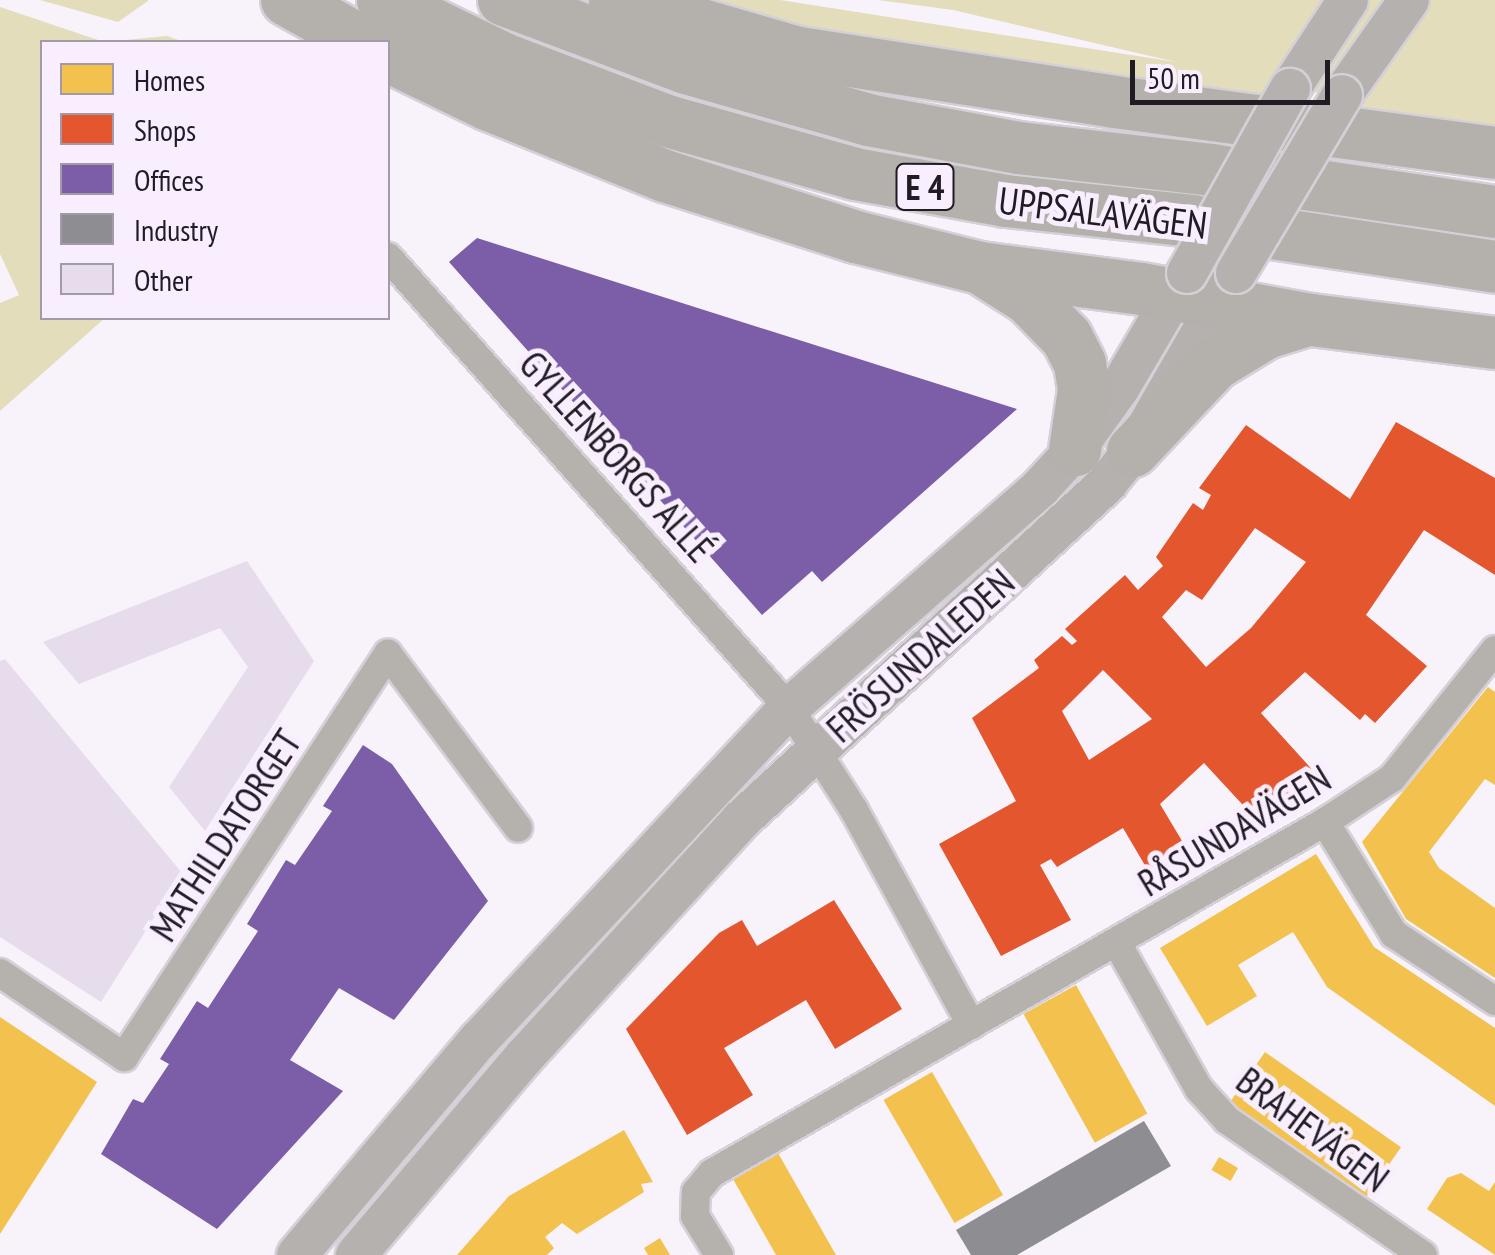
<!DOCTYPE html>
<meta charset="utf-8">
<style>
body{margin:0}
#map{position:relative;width:1495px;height:1255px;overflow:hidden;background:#f8f2fa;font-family:"PT Sans Narrow",sans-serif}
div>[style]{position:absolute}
.green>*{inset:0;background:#e3ddbc}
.homes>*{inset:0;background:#f2c14e;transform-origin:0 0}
.shops>*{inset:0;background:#e4572e}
.offices>*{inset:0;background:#7b5ea7}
.industry>*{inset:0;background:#8d8d92}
.building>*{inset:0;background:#e7dcec}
.roads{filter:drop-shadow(2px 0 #d5d0d7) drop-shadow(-2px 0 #d5d0d7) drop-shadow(0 2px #d5d0d7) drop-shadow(0 -2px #d5d0d7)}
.minor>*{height:28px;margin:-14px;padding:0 14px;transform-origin:14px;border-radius:14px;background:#b5b2ae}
.secondary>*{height:40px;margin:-20px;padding:0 20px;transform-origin:20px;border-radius:20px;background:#b4b1ae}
.motorway>*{height:52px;margin:-26px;padding:0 26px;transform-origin:26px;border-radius:26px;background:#b4b1ad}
.bridges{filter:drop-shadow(2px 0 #d5d0d7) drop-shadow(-2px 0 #d5d0d7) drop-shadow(0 2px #d5d0d7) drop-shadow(0 -2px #d5d0d7)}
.secondary-bridge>*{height:40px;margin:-20px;padding:0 20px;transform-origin:20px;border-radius:20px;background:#b4b1ae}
span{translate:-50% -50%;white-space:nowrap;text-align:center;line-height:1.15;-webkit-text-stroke:10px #f9eefe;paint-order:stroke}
.shield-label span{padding:2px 8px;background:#f9eefe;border:2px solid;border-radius:8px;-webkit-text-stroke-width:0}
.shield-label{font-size:35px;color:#211b24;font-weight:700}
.street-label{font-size:38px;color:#211b24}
.legend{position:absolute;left:40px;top:40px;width:350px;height:280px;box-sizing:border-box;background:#f9eefe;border:2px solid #a39aa7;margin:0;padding:12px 18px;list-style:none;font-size:30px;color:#211b24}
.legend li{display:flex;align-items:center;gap:20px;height:50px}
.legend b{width:50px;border:2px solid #a39aa7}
.scale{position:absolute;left:1130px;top:60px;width:200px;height:45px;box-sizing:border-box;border:5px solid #211b24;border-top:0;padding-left:12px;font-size:30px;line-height:35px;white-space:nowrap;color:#211b24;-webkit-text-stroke:8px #f9eefe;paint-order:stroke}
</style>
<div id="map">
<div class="green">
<i style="clip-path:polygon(40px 0,148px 0,148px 1px,118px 22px)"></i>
<i style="clip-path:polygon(680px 0,780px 0,1176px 62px,953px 10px,878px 0,1495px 0,1495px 133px,1349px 114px,1356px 101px,1278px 84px,1264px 103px,815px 39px)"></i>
<i style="clip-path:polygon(0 7px,104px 42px,167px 36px,184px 42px,42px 42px,42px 318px,105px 318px,0 411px,0 303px,19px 295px,0 254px)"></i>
</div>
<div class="homes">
<i style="clip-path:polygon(1488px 687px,1495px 692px,1495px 785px,1485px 779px,1429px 852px,1439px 868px,1495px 908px,1495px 978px,1406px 919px,1362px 842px)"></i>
<i style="clip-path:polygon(1316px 854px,1374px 947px,1495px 1028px,1495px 1106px,1327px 987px,1293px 932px,1238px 965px,1257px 996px,1207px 1026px,1160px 948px)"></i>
<i style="left:1076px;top:985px;width:147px;height:60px;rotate:61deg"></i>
<i style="clip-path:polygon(0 1017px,97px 1082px,0 1234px)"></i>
<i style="left:1265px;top:1052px;width:166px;height:64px;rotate:35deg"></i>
<i style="left:932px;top:1072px;width:142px;height:56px;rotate:60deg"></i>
<i style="clip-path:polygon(624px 1130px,653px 1182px,641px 1184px,644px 1192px,577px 1234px,562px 1223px,545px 1237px,554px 1248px,547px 1255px,457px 1255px,509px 1196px)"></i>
<i style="clip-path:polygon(778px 1153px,836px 1255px,776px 1255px,733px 1179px)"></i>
<i style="left:1219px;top:1157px;width:22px;height:15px;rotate:30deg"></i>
<i style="clip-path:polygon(1461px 1173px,1489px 1191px,1495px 1182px,1495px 1255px,1427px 1209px,1447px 1178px)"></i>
<i style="clip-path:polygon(660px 1238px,670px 1255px,648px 1255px,644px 1248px)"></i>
</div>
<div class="shops">
<i style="clip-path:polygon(evenodd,1396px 422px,1495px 478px,1495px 575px,1424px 530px,1366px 615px,1427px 666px,1375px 723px,1365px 714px,1360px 720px,1305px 672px,1261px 713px,1317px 775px,1254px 817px,1204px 763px,1160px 804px,1191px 856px,1153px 879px,1123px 828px,1057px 867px,1051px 859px,1040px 865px,1071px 920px,1001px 956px,939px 844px,1016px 801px,972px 718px,1039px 668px,1034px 660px,1062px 636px,1072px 645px,1077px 641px,1065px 629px,1125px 575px,1138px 590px,1163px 566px,1156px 557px,1193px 503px,1203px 510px,1211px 495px,1199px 488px,1246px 425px,1350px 499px,1396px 422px,1255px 528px,1306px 562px,1251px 628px,1206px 667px,1162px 617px,1186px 590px,1202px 600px,1255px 528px,1396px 422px,1103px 670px,1152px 719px,1089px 760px,1062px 711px,1103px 670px)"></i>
<i style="clip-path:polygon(834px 900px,902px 1009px,835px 1049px,806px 1000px,724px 1048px,753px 1095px,687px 1135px,626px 1029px,719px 933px,742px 920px,757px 946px)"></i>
</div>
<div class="offices">
<i style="clip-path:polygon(477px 238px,1017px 409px,822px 582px,812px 571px,762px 615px,449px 262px)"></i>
<i style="clip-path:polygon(363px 745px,392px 764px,488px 901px,394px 1020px,339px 988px,290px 1060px,343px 1091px,217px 1229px,101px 1154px,133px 1099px,143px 1103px,169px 1064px,160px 1059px,197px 1001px,208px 1008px,258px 931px,247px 924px,286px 860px,295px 865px,332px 811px,323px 806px)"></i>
</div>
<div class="industry">
<i style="clip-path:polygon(1144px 1121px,1171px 1166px,1017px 1255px,971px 1255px,956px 1230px)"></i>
</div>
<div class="building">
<i style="clip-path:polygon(247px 561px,314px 661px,205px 831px,169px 787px,248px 667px,220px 628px,79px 684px,43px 642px)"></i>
<i style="clip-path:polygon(5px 659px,182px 873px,101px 1002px,0 937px,0 661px)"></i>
</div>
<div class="roads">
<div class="minor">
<i style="left:388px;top:257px;width:603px;rotate:48.36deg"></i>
<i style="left:789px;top:708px;width:121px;rotate:57.5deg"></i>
<i style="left:854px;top:810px;width:245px;rotate:61.4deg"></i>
<i style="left:1325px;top:822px;width:132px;rotate:58.4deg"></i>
<i style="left:1394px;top:934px;width:121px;rotate:33.6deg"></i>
<i style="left:1117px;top:943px;width:167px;rotate:60.7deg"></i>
<i style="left:1199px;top:1089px;width:42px;rotate:47.9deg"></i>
<i style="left:1227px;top:1120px;width:238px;rotate:34.6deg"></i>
<i style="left:0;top:973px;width:150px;rotate:34.1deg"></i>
<i style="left:124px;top:1057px;width:482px;rotate:-56.8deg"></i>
<i style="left:388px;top:654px;width:217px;rotate:53.2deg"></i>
<i style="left:719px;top:1255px;width:46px;rotate:-121.6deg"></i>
<i style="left:695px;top:1216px;width:24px;rotate:-88deg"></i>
<i style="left:696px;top:1192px;width:25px;rotate:-50deg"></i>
<i style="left:712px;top:1173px;width:706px;rotate:-29.8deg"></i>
<i style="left:1325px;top:822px;width:80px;rotate:-33.3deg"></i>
<i style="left:1392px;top:778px;width:164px;rotate:-51.2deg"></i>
</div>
<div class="secondary">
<i style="left:1290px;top:89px;width:106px;rotate:-56.9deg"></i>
<i style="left:1342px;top:95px;width:116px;rotate:-54.8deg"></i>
<i style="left:297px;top:1255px;width:282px;rotate:-49.8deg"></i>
<i style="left:479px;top:1040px;width:454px;rotate:-47deg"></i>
<i style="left:789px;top:708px;width:334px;rotate:-41.2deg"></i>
<i style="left:1040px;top:488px;width:52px;rotate:-47.4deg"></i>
<i style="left:1075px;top:450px;width:77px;rotate:-54.5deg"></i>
<i style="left:1120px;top:387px;width:132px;rotate:-59.6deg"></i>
<i style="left:356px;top:1255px;width:261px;rotate:-49.7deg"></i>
<i style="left:525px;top:1056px;width:319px;rotate:-47.5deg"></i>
<i style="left:740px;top:821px;width:499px;rotate:-42.6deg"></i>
<i style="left:1107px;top:483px;width:41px;rotate:-50.9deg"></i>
<i style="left:1133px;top:451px;width:196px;rotate:-60deg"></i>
</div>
<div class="motorway">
<i style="left:287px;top:0;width:86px;rotate:29.2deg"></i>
<i style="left:383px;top:0;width:135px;rotate:26deg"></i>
<i style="left:504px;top:59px;width:174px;rotate:20.8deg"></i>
<i style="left:667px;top:121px;width:195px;rotate:15.7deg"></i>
<i style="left:855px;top:174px;width:153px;rotate:10.1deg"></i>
<i style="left:1006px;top:201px;width:187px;rotate:6.1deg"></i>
<i style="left:1192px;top:221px;width:306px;rotate:8.6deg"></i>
<i style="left:504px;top:0;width:194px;rotate:20.5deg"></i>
<i style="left:686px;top:68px;width:189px;rotate:15.9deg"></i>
<i style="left:868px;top:120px;width:154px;rotate:10.5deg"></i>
<i style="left:1019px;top:148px;width:193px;rotate:6.5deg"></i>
<i style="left:1211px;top:170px;width:287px;rotate:8.4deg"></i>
<i style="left:615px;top:0;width:191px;rotate:16.1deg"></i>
<i style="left:799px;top:53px;width:319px;rotate:8.8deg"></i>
<i style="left:1114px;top:102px;width:384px;rotate:7.6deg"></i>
<i style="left:388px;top:56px;width:112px;rotate:25.9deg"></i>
<i style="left:489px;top:105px;width:190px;rotate:22deg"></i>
<i style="left:665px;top:176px;width:201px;rotate:17.7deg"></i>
<i style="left:856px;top:237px;width:128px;rotate:14deg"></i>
<i style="left:980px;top:268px;width:163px;rotate:7.4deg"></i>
<i style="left:1142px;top:289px;width:172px;rotate:10.4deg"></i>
<i style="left:1311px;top:320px;width:185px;rotate:7.1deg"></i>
<i style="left:985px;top:271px;width:52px;rotate:32.5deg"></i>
<i style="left:1029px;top:299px;width:54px;rotate:45.7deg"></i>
<i style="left:1067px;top:338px;width:29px;rotate:63deg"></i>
<i style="left:1080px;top:364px;width:26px;rotate:81deg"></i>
<i style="left:1084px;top:390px;width:61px;rotate:98.5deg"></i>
<i style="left:1133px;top:451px;width:120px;rotate:-46.7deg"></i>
<i style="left:1215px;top:364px;width:60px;rotate:-31.3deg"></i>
<i style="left:1266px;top:333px;width:44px;rotate:-17.2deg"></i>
</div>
</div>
<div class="bridges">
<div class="secondary-bridge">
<i style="left:1187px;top:273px;width:211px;rotate:-60.8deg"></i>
<i style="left:1236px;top:273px;width:207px;rotate:-59.2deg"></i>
</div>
</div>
<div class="shield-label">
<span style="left:925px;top:187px">E 4</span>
</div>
<div class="street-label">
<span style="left:1103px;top:212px;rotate:7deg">UPPSALAVÄGEN</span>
<span style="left:617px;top:456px;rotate:48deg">GYLLENBORGS ALLÉ</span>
<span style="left:920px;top:655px;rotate:-42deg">FRÖSUNDALEDEN</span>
<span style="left:1234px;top:830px;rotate:-31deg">RÅSUNDAVÄGEN</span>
<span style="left:225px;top:835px;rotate:-57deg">MATHILDATORGET</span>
<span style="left:1313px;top:1129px;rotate:37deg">BRAHEVÄGEN</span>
</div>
<ul class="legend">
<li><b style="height:28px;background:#f2c14e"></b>Homes</li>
<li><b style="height:28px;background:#e4572e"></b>Shops</li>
<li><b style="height:28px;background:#7b5ea7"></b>Offices</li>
<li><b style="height:28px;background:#8d8d92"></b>Industry</li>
<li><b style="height:28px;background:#e7dcec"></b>Other</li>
</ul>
<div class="scale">50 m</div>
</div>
